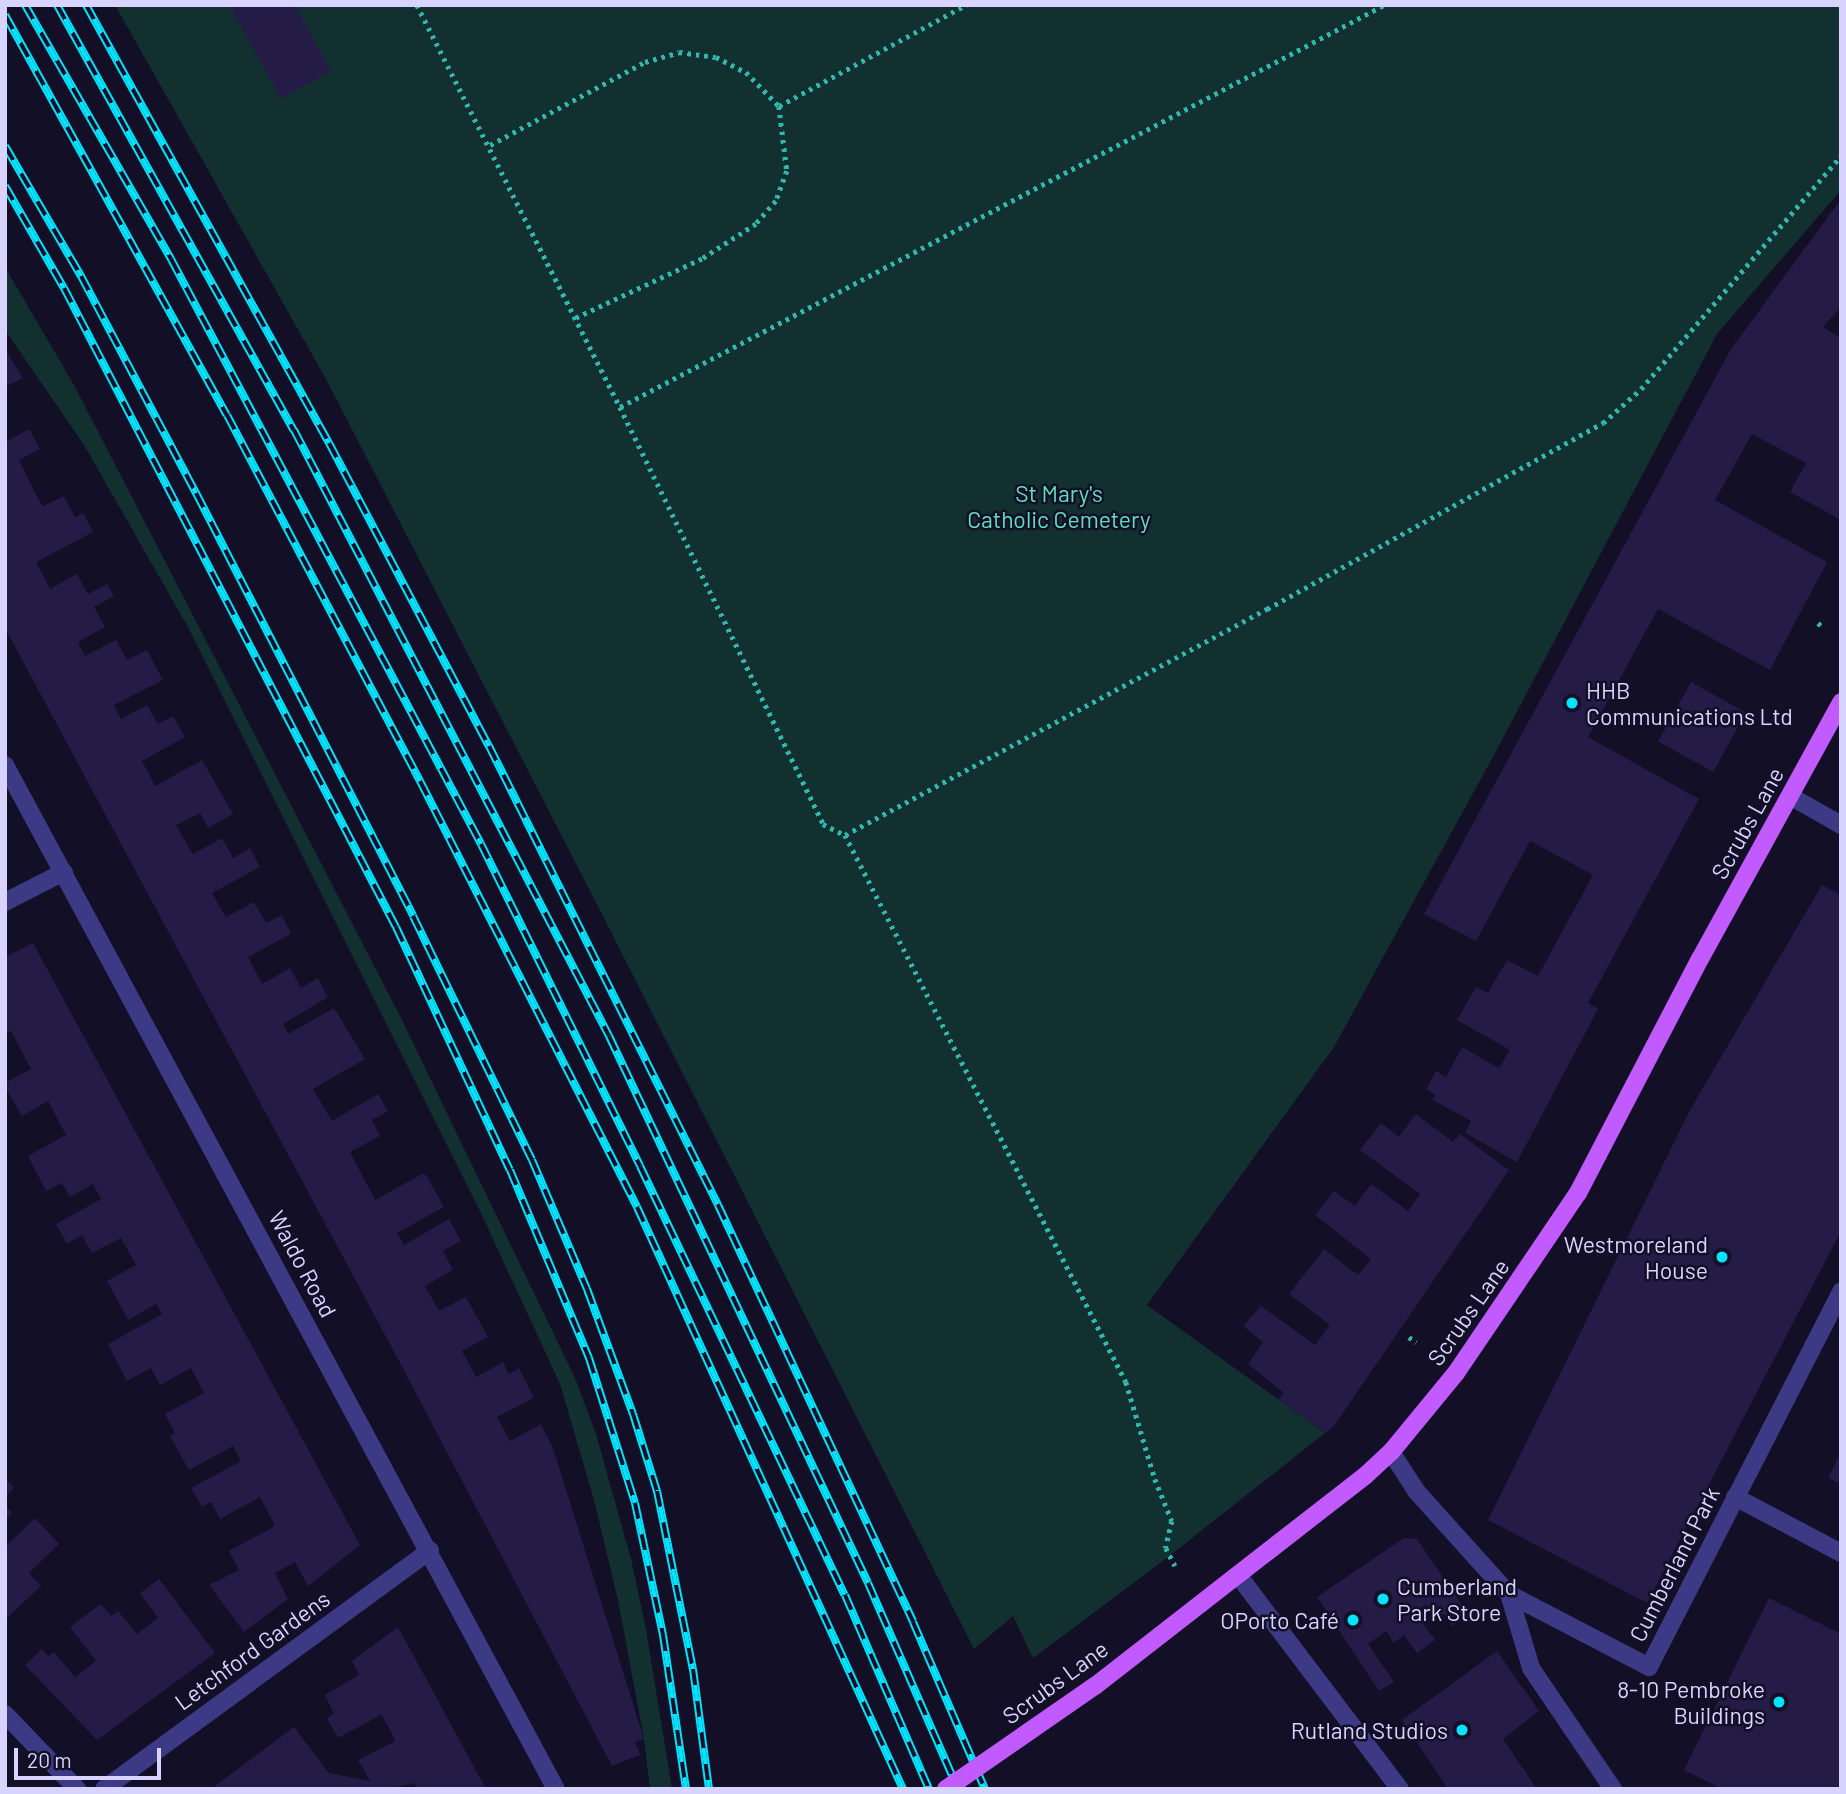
<!DOCTYPE html>
<meta charset="utf-8">
<style>
body{margin:0}
#map{position:relative;width:1846px;height:1794px;overflow:hidden;background:#130f26;font-family:Barlow,sans-serif}
div>[style]{position:absolute}
.green>*{inset:0;background:#12302f}
.building>*{inset:0;background:#241b47;transform-origin:0 0}
.path>*{height:4.5px;margin-top:-2.25px;transform-origin:0;background:repeating-linear-gradient(90deg,#2fb8b0 0 3.5px,transparent 0 8.5px)}
.minor>*{height:18px;margin:-9px;padding:0 9px;transform-origin:9px;border-radius:9px;background:#3d3a85}
.major>*{height:18px;margin:-9px;padding:0 9px;transform-origin:9px;border-radius:9px;background:#c25bff}
.rail>*{height:8px;margin-top:-4px;transform-origin:0;background:repeating-linear-gradient(90deg,#130f26 0 16px,#00e5ff 0 32px);box-sizing:border-box;border-block:2px solid #00e5ff}
.major-bridge>*{height:18px;margin:-9px;padding:0 9px;transform-origin:9px;border-radius:9px;background:#c25bff}
.dots>*{width:19px;height:19px;translate:-50% -50%;box-sizing:border-box;border:4px solid #130f26;border-radius:50%}
span{translate:-50% -50%;white-space:nowrap;text-align:center;line-height:1.15;-webkit-text-stroke:5px #130f26;paint-order:stroke}
.park-label{font-size:23px;color:#5fe0c0}
.poi-label{font-size:23px;color:#d9d4ff}
.left{translate:0 -50%;text-align:left}
.right{translate:-100% -50%;text-align:right}
.street-label{font-size:23px;color:#d9d4ff}
.frame{position:absolute;inset:0;border:7px solid #d9d4ff;pointer-events:none}
.scale{position:absolute;left:14px;top:1748px;width:147px;height:32px;box-sizing:border-box;border:4px solid #d9d4ff;border-top:0;padding-left:9px;font-size:21px;line-height:24px;white-space:nowrap;color:#d9d4ff;-webkit-text-stroke:5px #130f26;paint-order:stroke}
</style>
<div id="map">
<div class="green">
<i style="clip-path:polygon(115px 5px,1841px 5px,1841px 190px,1717px 334px,1495px 753px,1334px 1047px,1147px 1305px,1325px 1433px,1168px 1557px,1033px 1658px,1013px 1616px,974px 1649px,603px 916px,327px 381px)"></i>
<i style="clip-path:polygon(5px 267px,74px 385px,400px 1016px,575px 1378px,596px 1434px,631px 1559px,646px 1629px,672px 1789px,650px 1789px,644px 1739px,618px 1600px,594px 1500px,560px 1384px,480px 1211px,189px 629px,84px 445px,5px 330px)"></i>
</div>
<div class="building">
<i style="clip-path:polygon(229px 5px,295px 5px,331px 71px,281px 99px)"></i>
<i style="clip-path:polygon(1841px 199px,1841px 307px,1823px 327px,1841px 338px,1841px 520px,1790px 492px,1806px 463px,1752px 434px,1715px 500px,1827px 562px,1770px 670px,1658px 609px,1588px 737px,1699px 799px,1588px 1003px,1598px 1009px,1517px 1162px,1465px 1133px,1471px 1121px,1433px 1100px,1435px 1095px,1426px 1089px,1436px 1071px,1446px 1077px,1462px 1047px,1499px 1068px,1510px 1050px,1457px 1020px,1476px 987px,1488px 993px,1507px 960px,1538px 976px,1593px 875px,1530px 841px,1476px 941px,1424px 914px,1731px 349px)"></i>
<i style="clip-path:polygon(5px 349px,23px 378px,5px 387px)"></i>
<i style="clip-path:polygon(29px 429px,40px 449px,19px 460px,36px 495px,43px 506px,64px 496px,75px 517px,83px 513px,93px 532px,36px 562px,50px 589px,77px 574px,88px 594px,107px 584px,114px 596px,94px 607px,105px 627px,78px 642px,85px 656px,116px 640px,127px 660px,147px 650px,163px 680px,114px 705px,121px 719px,147px 705px,158px 724px,173px 716px,185px 737px,142px 761px,149px 774px,155px 786px,202px 760px,233px 814px,208px 828px,200px 813px,176px 825px,193px 854px,222px 838px,233px 858px,250px 848px,260px 867px,212px 893px,226px 917px,254px 902px,266px 923px,282px 915px,291px 934px,248px 957px,262px 984px,290px 968px,301px 988px,318px 978px,328px 997px,283px 1024px,288px 1034px,334px 1008px,365px 1059px,313px 1089px,332px 1121px,378px 1094px,388px 1111px,372px 1120px,380px 1136px,350px 1152px,375px 1200px,422px 1174px,426px 1175px,444px 1207px,397px 1233px,404px 1245px,449px 1219px,461px 1241px,443px 1251px,453px 1270px,425px 1286px,439px 1311px,466px 1297px,488px 1337px,462px 1351px,476px 1377px,503px 1362px,509px 1374px,519px 1368px,534px 1398px,497px 1417px,510px 1441px,541px 1424px,553px 1448px,644px 1739px,635px 1742px,640px 1755px,612px 1766px,399px 1361px,5px 628px,5px 442px)"></i>
<i style="left:1691px;top:682px;width:63px;height:68px;rotate:29deg"></i>
<i style="clip-path:polygon(1822px 885px,1841px 895px,1841px 1231px,1647px 1603px,1488px 1520px,1690px 1110px)"></i>
<i style="clip-path:polygon(33px 943px,360px 1545px,308px 1586px,295px 1562px,275px 1573px,288px 1599px,244px 1632px,209px 1585px,239px 1570px,229px 1551px,275px 1526px,260px 1497px,220px 1519px,211px 1502px,202px 1507px,191px 1488px,241px 1461px,233px 1446px,189px 1470px,170px 1436px,175px 1433px,165px 1414px,204px 1393px,191px 1368px,160px 1385px,151px 1368px,127px 1381px,108px 1344px,162px 1314px,156px 1304px,128px 1320px,107px 1281px,136px 1265px,121px 1238px,92px 1253px,82px 1235px,67px 1244px,56px 1224px,101px 1199px,93px 1184px,70px 1197px,62px 1183px,46px 1191px,28px 1156px,66px 1135px,48px 1101px,22px 1116px,5px 1087px,5px 1083px,31px 1069px,11px 1031px,5px 1034px,5px 957px)"></i>
<i style="clip-path:polygon(1416px 1114px,1453px 1142px,1460px 1134px,1509px 1170px,1334px 1426px,1325px 1433px,1278px 1399px,1284px 1393px,1248px 1364px,1263px 1342px,1243px 1326px,1261px 1306px,1315px 1345px,1330px 1325px,1289px 1294px,1324px 1249px,1358px 1275px,1371px 1259px,1315px 1215px,1334px 1191px,1355px 1206px,1371px 1184px,1408px 1211px,1420px 1194px,1360px 1150px,1381px 1123px,1399px 1137px)"></i>
<i style="clip-path:polygon(1841px 1452px,1841px 1484px,1828px 1478px)"></i>
<i style="clip-path:polygon(5px 1478px,14px 1488px,5px 1497px)"></i>
<i style="clip-path:polygon(5px 1505px,12px 1513px,5px 1520px)"></i>
<i style="clip-path:polygon(35px 1518px,59px 1544px,29px 1573px,41px 1586px,5px 1620px,5px 1547px)"></i>
<i style="clip-path:polygon(1404px 1538px,1417px 1539px,1469px 1615px,1452px 1626px,1444px 1614px,1436px 1619px,1426px 1604px,1415px 1612px,1435px 1640px,1417px 1653px,1404px 1635px,1394px 1643px,1386px 1631px,1368px 1644px,1394px 1682px,1379px 1691px,1317px 1597px)"></i>
<i style="clip-path:polygon(159px 1579px,215px 1653px,97px 1740px,25px 1665px,42px 1649px,48px 1656px,54px 1652px,75px 1677px,96px 1661px,70px 1627px,101px 1604px,111px 1616px,118px 1611px,137px 1634px,158px 1618px,140px 1593px)"></i>
<i style="clip-path:polygon(1769px 1598px,1841px 1634px,1841px 1789px,1722px 1789px,1684px 1770px)"></i>
<i style="clip-path:polygon(398px 1627px,486px 1789px,417px 1789px,414px 1783px,387px 1789px,211px 1789px,294px 1727px,329px 1773px,370px 1781px,358px 1760px,395px 1741px,390px 1729px,381px 1715px,338px 1738px,327px 1718px,334px 1714px,325px 1695px,359px 1675px,352px 1661px)"></i>
<i style="clip-path:polygon(1497px 1651px,1539px 1711px,1503px 1739px,1537px 1789px,1448px 1789px,1402px 1720px)"></i>
</div>
<div class="path">
<i style="left:417px;top:5px;width:450px;rotate:63.2deg"></i>
<i style="left:620px;top:407px;width:863px;rotate:-27.75deg"></i>
<i style="left:779px;top:106px;width:213px;rotate:-28.4deg"></i>
<i style="left:490px;top:145px;width:176px;rotate:-28.2deg"></i>
<i style="left:645px;top:62px;width:35px;rotate:-16deg"></i>
<i style="left:679px;top:52px;width:37px;rotate:8deg"></i>
<i style="left:716px;top:57px;width:34px;rotate:27deg"></i>
<i style="left:746px;top:72px;width:47px;rotate:45.9deg"></i>
<i style="left:779px;top:106px;width:65px;rotate:83deg"></i>
<i style="left:787px;top:171px;width:32px;rotate:110deg"></i>
<i style="left:776px;top:201px;width:30px;rotate:131deg"></i>
<i style="left:756px;top:224px;width:64px;rotate:147.1deg"></i>
<i style="left:702px;top:259px;width:139px;rotate:154.9deg"></i>
<i style="left:620px;top:407px;width:464px;rotate:64deg"></i>
<i style="left:823px;top:824px;width:25px;rotate:27deg"></i>
<i style="left:845px;top:835px;width:615px;rotate:62.81deg"></i>
<i style="left:1126px;top:1382px;width:101px;rotate:73.4deg"></i>
<i style="left:1155px;top:1479px;width:45px;rotate:68deg"></i>
<i style="left:1172px;top:1521px;width:28px;rotate:103deg"></i>
<i style="left:1166px;top:1548px;width:20px;rotate:63deg"></i>
<i style="left:1818px;top:623px;width:8px;rotate:40deg"></i>
<i style="left:845px;top:835px;width:479px;rotate:-28.2deg"></i>
<i style="left:1267px;top:609px;width:384px;rotate:-29deg"></i>
<i style="left:1603px;top:423px;width:51px;rotate:-41.8deg"></i>
<i style="left:1641px;top:389px;width:307px;rotate:-49.4deg"></i>
<i style="left:1409px;top:1337px;width:9px;rotate:36deg"></i>
</div>
<div class="minor">
<i style="left:5px;top:765px;width:1163px;rotate:61.72deg"></i>
<i style="left:1790px;top:796px;width:59px;rotate:29.6deg"></i>
<i style="left:5px;top:902px;width:66px;rotate:-27deg"></i>
<i style="left:1391px;top:1452px;width:48px;rotate:57deg"></i>
<i style="left:1417px;top:1492px;width:137px;rotate:48deg"></i>
<i style="left:1509px;top:1594px;width:158px;rotate:27.5deg"></i>
<i style="left:1649px;top:1667px;width:422px;rotate:-62.9deg"></i>
<i style="left:1735px;top:1497px;width:120px;rotate:27.8deg"></i>
<i style="left:1238px;top:1575px;width:268px;rotate:52.9deg"></i>
<i style="left:1509px;top:1594px;width:77px;rotate:73.4deg"></i>
<i style="left:1531px;top:1668px;width:146px;rotate:55.9deg"></i>
<i style="left:5px;top:1714px;width:104px;rotate:46.2deg"></i>
<i style="left:104px;top:1789px;width:404px;rotate:-36.2deg"></i>
</div>
<div class="major">
<i style="left:1095px;top:1686px;width:343px;rotate:-37.9deg"></i>
<i style="left:1366px;top:1475px;width:34px;rotate:-43deg"></i>
<i style="left:1391px;top:1452px;width:102px;rotate:-50.6deg"></i>
<i style="left:1456px;top:1373px;width:217px;rotate:-55.9deg"></i>
<i style="left:1578px;top:1193px;width:264px;rotate:-62.5deg"></i>
<i style="left:1700px;top:959px;width:293px;rotate:-61.2deg"></i>
</div>
<div class="rail">
<i style="left:25px;top:5px;width:293px;rotate:60.1deg"></i>
<i style="left:171px;top:259px;width:662px;rotate:62.08deg"></i>
<i style="left:481px;top:844px;width:359px;rotate:63.7deg"></i>
<i style="left:640px;top:1166px;width:475px;rotate:64.5deg"></i>
<i style="left:845px;top:1595px;width:211px;rotate:66.6deg"></i>
<i style="left:57px;top:5px;width:487px;rotate:60.9deg"></i>
<i style="left:294px;top:430px;width:683px;rotate:62.53deg"></i>
<i style="left:609px;top:1036px;width:605px;rotate:64.66deg"></i>
<i style="left:868px;top:1583px;width:225px;rotate:66.4deg"></i>
<i style="left:86px;top:5px;width:501px;rotate:60.98deg"></i>
<i style="left:329px;top:443px;width:343px;rotate:62.2deg"></i>
<i style="left:489px;top:746px;width:513px;rotate:63.48deg"></i>
<i style="left:718px;top:1205px;width:460px;rotate:64.9deg"></i>
<i style="left:913px;top:1622px;width:182px;rotate:66.7deg"></i>
<i style="left:5px;top:15px;width:457px;rotate:61deg"></i>
<i style="left:227px;top:415px;width:414px;rotate:62.2deg"></i>
<i style="left:420px;top:781px;width:478px;rotate:63deg"></i>
<i style="left:637px;top:1207px;width:640px;rotate:65.44deg"></i>
<i style="left:5px;top:146px;width:151px;rotate:59.7deg"></i>
<i style="left:81px;top:276px;width:246px;rotate:62.1deg"></i>
<i style="left:196px;top:493px;width:475px;rotate:62.8deg"></i>
<i style="left:413px;top:916px;width:271px;rotate:64deg"></i>
<i style="left:532px;top:1160px;width:140px;rotate:66.9deg"></i>
<i style="left:587px;top:1289px;width:133px;rotate:69.8deg"></i>
<i style="left:633px;top:1414px;width:81px;rotate:72.7deg"></i>
<i style="left:657px;top:1491px;width:182px;rotate:78.6deg"></i>
<i style="left:693px;top:1669px;width:121px;rotate:82.4deg"></i>
<i style="left:5px;top:186px;width:118px;rotate:60deg"></i>
<i style="left:64px;top:288px;width:720px;rotate:62.55deg"></i>
<i style="left:396px;top:927px;width:268px;rotate:64.9deg"></i>
<i style="left:510px;top:1170px;width:204px;rotate:67.2deg"></i>
<i style="left:589px;top:1358px;width:152px;rotate:72.4deg"></i>
<i style="left:635px;top:1503px;width:135px;rotate:78deg"></i>
<i style="left:663px;top:1635px;width:156px;rotate:81.5deg"></i>
</div>
<div class="major-bridge">
<i style="left:946px;top:1789px;width:181px;rotate:-34.7deg"></i>
</div>
<div class="dots">
<i style="left:1572px;top:703px;background:#00e5ff"></i>
<i style="left:1722px;top:1257px;background:#00e5ff"></i>
<i style="left:1383px;top:1599px;background:#00e5ff"></i>
<i style="left:1353px;top:1620px;background:#00e5ff"></i>
<i style="left:1779px;top:1702px;background:#00e5ff"></i>
<i style="left:1462px;top:1730px;background:#00e5ff"></i>
</div>
<div class="park-label">
<span style="left:1059px;top:506px">St Mary's<br>Catholic Cemetery</span>
</div>
<div class="poi-label">
<span class="left" style="left:1586px;top:703px">HHB<br>Communications Ltd</span>
<span class="right" style="left:1708px;top:1257px">Westmoreland<br>House</span>
<span class="left" style="left:1397px;top:1599px">Cumberland<br>Park Store</span>
<span class="right" style="left:1339px;top:1620px">OPorto Café</span>
<span class="right" style="left:1765px;top:1702px">8-10 Pembroke<br>Buildings</span>
<span class="right" style="left:1448px;top:1730px">Rutland Studios</span>
</div>
<div class="street-label">
<span style="left:1747px;top:823px;rotate:-61deg">Scrubs Lane</span>
<span style="left:303px;top:1264px;rotate:62deg">Waldo Road</span>
<span style="left:1468px;top:1312px;rotate:-55deg">Scrubs Lane</span>
<span style="left:1674px;top:1564px;rotate:-63deg">Cumberland Park</span>
<span style="left:252px;top:1650px;rotate:-36deg">Letchford Gardens</span>
<span style="left:1055px;top:1682px;rotate:-36deg">Scrubs Lane</span>
</div>
<div class="frame"></div>
<div class="scale">20 m</div>
</div>
